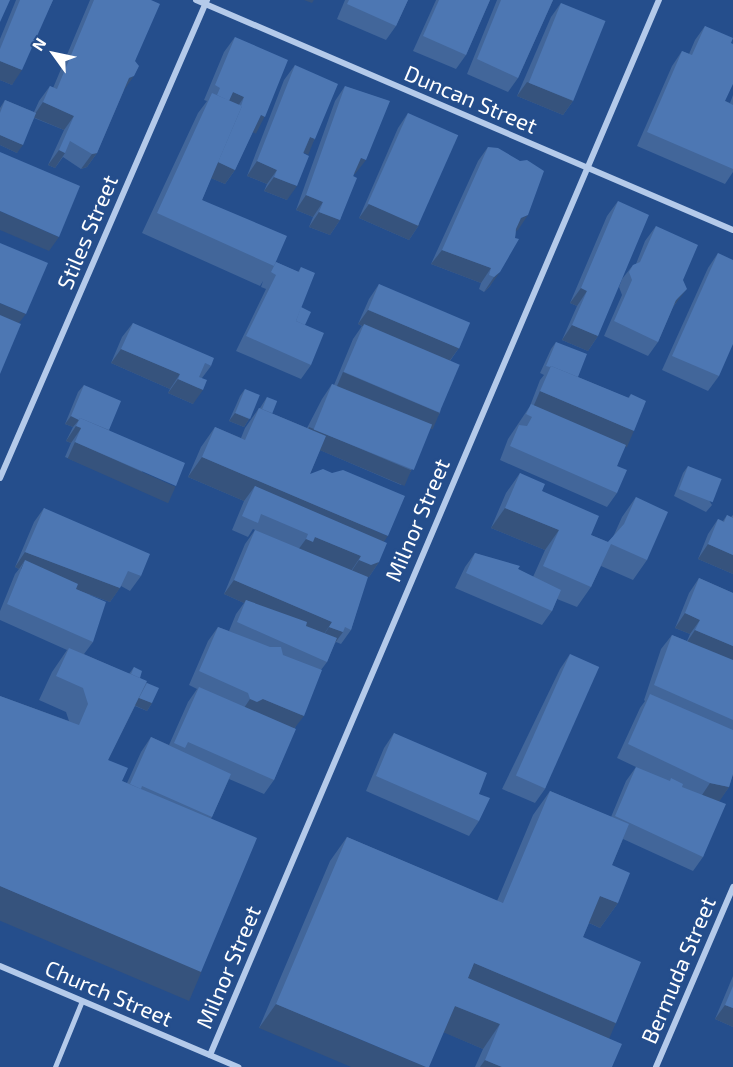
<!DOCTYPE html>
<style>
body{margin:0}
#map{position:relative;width:733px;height:1067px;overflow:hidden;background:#254e8c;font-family:"Exo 2",sans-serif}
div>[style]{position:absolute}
.lane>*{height:4.5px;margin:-2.25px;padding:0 2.25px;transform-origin:2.25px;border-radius:2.25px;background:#b4caea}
.street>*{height:6px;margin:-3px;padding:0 3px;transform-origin:3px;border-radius:3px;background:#b4caea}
.wall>*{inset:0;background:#42669a}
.shaded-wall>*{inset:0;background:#36537d;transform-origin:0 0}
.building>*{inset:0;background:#4d77b3;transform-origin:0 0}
span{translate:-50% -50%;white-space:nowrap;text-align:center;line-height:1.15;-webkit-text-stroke:5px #254e8c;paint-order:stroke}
.street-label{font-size:22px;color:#fff}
.north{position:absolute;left:24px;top:24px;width:60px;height:60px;-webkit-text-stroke:4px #254e8c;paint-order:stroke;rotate:303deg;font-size:16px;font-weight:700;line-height:24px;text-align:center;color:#fff}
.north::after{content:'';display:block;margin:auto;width:21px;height:27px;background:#fff;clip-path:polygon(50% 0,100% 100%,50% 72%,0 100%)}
</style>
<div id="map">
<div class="lane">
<i style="left:55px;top:1067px;width:71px;rotate:-67.8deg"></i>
</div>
<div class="street">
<i style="left:196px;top:0;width:584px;rotate:23.19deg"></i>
<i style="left:0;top:478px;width:521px;rotate:-66.58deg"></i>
<i style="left:0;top:966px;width:259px;rotate:23deg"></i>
<i style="left:210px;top:1055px;width:1147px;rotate:-66.95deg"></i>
<i style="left:656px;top:1067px;width:196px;rotate:-66.8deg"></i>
</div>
<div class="wall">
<i style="clip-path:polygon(16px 0,53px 0,12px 85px,0 80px,0 39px)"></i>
<i style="clip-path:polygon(90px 0,151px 0,135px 61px,124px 90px,97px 153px,87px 167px,81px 169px,63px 157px,55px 168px,48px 165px,64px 130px,34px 118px,17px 153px,0 145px,0 108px,5px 100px,34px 112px,39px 101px,50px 86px,53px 88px)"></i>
<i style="clip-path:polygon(345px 0,408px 0,396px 26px,386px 40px,337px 19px)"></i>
<i style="clip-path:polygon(436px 0,490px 0,466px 55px,456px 69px,413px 51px)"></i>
<i style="clip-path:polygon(497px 0,553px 0,518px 78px,508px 92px,467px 74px)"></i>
<i style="clip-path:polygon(561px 3px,573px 101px,563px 115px,517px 96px,551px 17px)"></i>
<i style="clip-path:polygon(705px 26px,731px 43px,725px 101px,730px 103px,733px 95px,733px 172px,725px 184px,637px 146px,672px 66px,682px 51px,689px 54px,695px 40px)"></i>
<i style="clip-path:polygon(235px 37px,254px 132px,253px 131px,235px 170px,225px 184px,211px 178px,202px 200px,276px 262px,298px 272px,301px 267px,301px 308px,305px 325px,311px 365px,301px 379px,236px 351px,266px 289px,261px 287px,263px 281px,260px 286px,142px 233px,198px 113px,207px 101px,204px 100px,224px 52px)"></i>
<i style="clip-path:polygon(295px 65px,315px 139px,305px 153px,304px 153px,287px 200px,264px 191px,267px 184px,247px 176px,284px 80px)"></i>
<i style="clip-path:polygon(345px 86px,355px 174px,354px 174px,340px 220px,330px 235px,309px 227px,313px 217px,296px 210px,335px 101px)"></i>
<i style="clip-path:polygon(408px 113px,419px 225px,409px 240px,359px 218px,398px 128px)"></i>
<i style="clip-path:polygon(488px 147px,518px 230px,516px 230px,515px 238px,490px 286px,484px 292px,479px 289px,481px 283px,431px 264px,478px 161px)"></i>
<i style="clip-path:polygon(618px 201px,598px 336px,588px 351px,562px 340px,577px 306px,570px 303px,607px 216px)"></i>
<i style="clip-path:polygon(656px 226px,683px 280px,676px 303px,673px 307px,658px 342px,648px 356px,604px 336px,622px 295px,619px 287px,622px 279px,633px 265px,636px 264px,645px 241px)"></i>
<i style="clip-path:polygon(718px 253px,719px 376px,708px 391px,662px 370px,708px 268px)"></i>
<i style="clip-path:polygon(379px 284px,459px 348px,450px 361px,440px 413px,432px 424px,411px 471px,401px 485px,320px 450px,310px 474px,384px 542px,379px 562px,369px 577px,367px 577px,351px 630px,341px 644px,336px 642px,334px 645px,327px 662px,321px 670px,295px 728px,274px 780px,264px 794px,229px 779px,211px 819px,201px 972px,184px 996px,0 918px,0 696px,69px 721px,66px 712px,39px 700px,52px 672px,67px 650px,0 620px,0 611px,15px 574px,19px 569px,15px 567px,34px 522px,44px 508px,141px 576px,130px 591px,121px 586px,110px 602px,90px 595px,93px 642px,84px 654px,129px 674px,134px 667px,140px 678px,147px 683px,152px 703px,147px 711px,135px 706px,108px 760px,122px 781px,127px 783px,141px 752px,151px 737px,169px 745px,188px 702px,197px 689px,189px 685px,208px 641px,218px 627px,229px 631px,236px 614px,244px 603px,224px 594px,245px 544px,255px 530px,253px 529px,248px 537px,232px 530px,244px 501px,188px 477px,201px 447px,215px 427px,241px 438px,245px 428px,259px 408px,260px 408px,267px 397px,271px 413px,307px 428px,322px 399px,332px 384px,334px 385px,353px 339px,362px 326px,358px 324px,369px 299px)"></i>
<i style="clip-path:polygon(133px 323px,211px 366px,202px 378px,193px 404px,168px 393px,170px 389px,111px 363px,122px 337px)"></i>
<i style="clip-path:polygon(556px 342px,578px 377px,628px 398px,631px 394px,624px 444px,617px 466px,617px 493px,607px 507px,500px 460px,508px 439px,530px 406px,540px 380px,544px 375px,540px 373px,551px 349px)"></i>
<i style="clip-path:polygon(84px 385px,109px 430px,165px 500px,65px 457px,71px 443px,66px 441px,73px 427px,65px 424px,78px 392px)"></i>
<i style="clip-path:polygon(245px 389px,249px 419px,244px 427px,229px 421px,240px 396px)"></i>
<i style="clip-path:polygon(688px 466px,712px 505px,706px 512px,674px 496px,683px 473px)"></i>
<i style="clip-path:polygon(520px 473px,542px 491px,591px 535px,608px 542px,613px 537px,622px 517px,636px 497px,647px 560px,633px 580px,601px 566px,591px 587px,577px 607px,557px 599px,552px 611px,542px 625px,455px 588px,465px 567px,475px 553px,518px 569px,533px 577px,545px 550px,491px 528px,506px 493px)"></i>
<i style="clip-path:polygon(727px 515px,731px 517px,733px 515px,733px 574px,698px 559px,708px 534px,718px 519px,723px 521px)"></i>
<i style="clip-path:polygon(699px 578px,733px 593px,733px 774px,729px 787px,719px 801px,703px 857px,693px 871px,623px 839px,612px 865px,618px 903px,600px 928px,589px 923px,583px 937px,616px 1023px,606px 1037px,612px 1067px,475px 1067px,483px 1049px,444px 1032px,259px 1028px,330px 861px,347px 837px,497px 901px,533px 815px,550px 791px,611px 817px,626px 781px,636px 767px,617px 758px,640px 708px,645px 701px,644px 700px,661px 649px,672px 635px,687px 641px,690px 634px,675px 628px,689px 593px)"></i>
<i style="clip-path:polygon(570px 654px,545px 789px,535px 803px,502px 789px,560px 669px)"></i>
<i style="clip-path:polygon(394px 733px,479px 794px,479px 821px,469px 836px,366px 791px,384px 748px)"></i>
<i style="clip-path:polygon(733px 976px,733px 1027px,715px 1019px)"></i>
</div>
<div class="shaded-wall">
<i style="clip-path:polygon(304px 0,314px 0,312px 3px)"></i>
<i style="clip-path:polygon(0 61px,22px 70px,12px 85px,0 80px)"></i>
<i style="clip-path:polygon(134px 76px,124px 90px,119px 92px,129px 78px)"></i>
<i style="clip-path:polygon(527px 82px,573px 101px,563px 115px,517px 96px)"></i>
<i style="clip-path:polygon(233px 92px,244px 97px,234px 112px,224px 108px)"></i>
<i style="clip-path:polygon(43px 102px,74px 116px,64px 130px,33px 117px)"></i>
<i style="left:261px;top:115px;width:4px;height:19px;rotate:27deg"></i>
<i style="clip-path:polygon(0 135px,23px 145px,17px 153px,0 145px)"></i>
<i style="left:310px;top:137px;width:5px;height:17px;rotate:22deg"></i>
<i style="clip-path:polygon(59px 150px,65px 153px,55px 168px,48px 165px)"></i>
<i style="clip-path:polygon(97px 153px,87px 167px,81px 169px,92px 154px)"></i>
<i style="clip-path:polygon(361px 158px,366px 160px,355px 174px,351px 172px)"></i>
<i style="clip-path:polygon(257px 161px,277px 170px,267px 184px,247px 176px)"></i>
<i style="clip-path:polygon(218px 162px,235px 170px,225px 184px,208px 177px)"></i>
<i style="clip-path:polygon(274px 177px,297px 186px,287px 200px,264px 191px)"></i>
<i style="clip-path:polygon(306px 195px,323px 202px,313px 217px,296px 210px)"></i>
<i style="clip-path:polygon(369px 204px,419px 225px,409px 240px,359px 218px)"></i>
<i style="clip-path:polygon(0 211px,59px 237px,49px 251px,0 230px)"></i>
<i style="clip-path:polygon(319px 212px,340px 220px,330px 235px,309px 227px)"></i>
<i style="clip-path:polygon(528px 215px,518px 230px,511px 233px,521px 218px)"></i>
<i style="clip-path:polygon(442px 250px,491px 268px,481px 283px,431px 264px)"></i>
<i style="clip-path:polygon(500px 272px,490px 286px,484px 292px,494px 277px)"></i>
<i style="clip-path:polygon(581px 288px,587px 291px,577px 306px,570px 303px)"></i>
<i style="clip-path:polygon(687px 289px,676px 303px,666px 314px,676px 300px)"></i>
<i style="clip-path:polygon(0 303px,26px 314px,15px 328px,0 322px)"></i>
<i style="clip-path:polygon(368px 310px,459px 348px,448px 363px,358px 324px)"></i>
<i style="clip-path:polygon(572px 325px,598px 336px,588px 351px,562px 340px)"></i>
<i style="clip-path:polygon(121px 349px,180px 374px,170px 389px,111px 363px)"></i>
<i style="left:343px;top:372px;width:105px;height:18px;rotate:23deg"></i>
<i style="clip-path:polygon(178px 379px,203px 390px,193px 404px,168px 393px)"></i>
<i style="left:540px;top:391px;width:102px;height:18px;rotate:23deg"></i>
<i style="clip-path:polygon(235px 413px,249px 419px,244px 427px,229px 421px)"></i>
<i style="clip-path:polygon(71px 416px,79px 420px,73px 427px,65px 424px)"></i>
<i style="clip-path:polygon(76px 426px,108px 432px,80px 430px,71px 443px,66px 441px)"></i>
<i style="left:309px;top:427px;width:111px;height:17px;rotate:23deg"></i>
<i style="left:75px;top:442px;width:110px;height:18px;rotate:24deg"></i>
<i style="clip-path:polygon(202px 457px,388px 536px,374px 556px,255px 486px,244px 501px,188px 477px)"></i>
<i style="clip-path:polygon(505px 508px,559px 530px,545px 550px,491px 528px)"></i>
<i style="clip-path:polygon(315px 537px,361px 556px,351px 571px,295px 554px,306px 539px)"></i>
<i style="clip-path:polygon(708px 544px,733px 555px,733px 574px,698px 559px)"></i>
<i style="clip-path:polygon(25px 552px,120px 588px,110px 602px,21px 569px,25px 560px,19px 569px,15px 567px)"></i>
<i style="clip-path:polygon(359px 560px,379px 562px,369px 577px,360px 579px,349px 575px)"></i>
<i style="clip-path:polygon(234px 580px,332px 622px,322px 637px,246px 600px,244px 603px,224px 594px)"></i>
<i style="clip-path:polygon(685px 613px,700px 620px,690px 634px,675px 628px)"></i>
<i style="clip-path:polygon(329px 627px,343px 632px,332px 647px,319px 642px)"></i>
<i style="clip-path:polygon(695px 630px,733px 646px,733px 665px,685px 645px)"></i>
<i style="clip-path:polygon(137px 697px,152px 703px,147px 711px,132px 704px)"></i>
<i style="clip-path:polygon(250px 699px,263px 699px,304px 716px,293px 730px,240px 714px)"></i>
<i style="clip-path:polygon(710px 783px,729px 787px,719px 802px,700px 798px)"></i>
<i style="left:0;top:886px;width:219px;height:32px;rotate:23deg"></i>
<i style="clip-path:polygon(600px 896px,618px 903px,600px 928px,583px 920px)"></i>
<i style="left:474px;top:963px;width:154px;height:29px;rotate:23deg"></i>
<i style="clip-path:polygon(276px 1004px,426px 1067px,351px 1067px,259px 1028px)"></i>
<i style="clip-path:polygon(725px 1005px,733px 1008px,733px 1027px,715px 1019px)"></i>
<i style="clip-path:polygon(455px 1006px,500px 1024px,483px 1049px,438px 1030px)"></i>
<i style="clip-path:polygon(485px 1060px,502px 1067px,480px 1067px)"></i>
</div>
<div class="building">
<i style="clip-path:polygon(0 0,10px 0,0 22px)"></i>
<i style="clip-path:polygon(20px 0,53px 0,22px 70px,0 61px,0 49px)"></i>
<i style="clip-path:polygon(94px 0,151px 0,160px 4px,135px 61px,139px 66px,134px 76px,129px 78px,97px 153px,92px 154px,70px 141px,65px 153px,59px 150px,74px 116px,43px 102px,50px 86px,57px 89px)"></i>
<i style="clip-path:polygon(349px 0,408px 0,396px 26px,347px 4px)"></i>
<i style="clip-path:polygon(439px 0,490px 0,466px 55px,423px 36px)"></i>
<i style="clip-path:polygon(501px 0,553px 0,518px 78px,477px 59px)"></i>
<i style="left:561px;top:3px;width:48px;height:86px;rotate:22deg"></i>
<i style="clip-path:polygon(705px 26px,733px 38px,731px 43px,733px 44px,733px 84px,725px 101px,733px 105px,733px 169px,647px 132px,682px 51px,692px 55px)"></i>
<i style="clip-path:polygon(235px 37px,288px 60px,265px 117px,261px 115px,235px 170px,218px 162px,242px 106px,241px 106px,244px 97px,233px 92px,229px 101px,217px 95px,220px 88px,215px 85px)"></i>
<i style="clip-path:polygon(295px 65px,338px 84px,315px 139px,310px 137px,303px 153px,309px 156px,297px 186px,274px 177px,277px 170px,257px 161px)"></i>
<i style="clip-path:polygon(345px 86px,390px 101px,366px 160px,361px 158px,353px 176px,357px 178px,340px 220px,319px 212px,323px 202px,306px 195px)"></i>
<i style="clip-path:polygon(212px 93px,242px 106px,202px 200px,287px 236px,274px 266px,157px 213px)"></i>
<i style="clip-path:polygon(5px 100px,36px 113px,23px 145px,0 135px,0 113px)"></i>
<i style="left:408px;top:113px;width:55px;height:99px;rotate:24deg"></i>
<i style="clip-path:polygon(488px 147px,498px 148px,520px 161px,527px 160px,544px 171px,528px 215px,521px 218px,516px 229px,515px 238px,519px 239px,500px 272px,494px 277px,489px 275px,491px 268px,442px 250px)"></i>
<i style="clip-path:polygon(0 152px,80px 186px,59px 237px,0 211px)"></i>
<i style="clip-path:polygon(618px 201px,649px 215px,598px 336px,572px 325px,587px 291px,581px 288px)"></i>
<i style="clip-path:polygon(656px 226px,698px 245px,683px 280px,687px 289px,676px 300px,658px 342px,614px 321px,632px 280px,629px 272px,633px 265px,640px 262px)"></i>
<i style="clip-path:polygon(0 243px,48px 263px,26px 314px,0 303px)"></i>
<i style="clip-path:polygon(718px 253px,733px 260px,733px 344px,719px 376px,672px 356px)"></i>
<i style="clip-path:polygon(276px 262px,299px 272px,301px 267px,315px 273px,296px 321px,324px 333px,311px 365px,246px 336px,276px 275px,271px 272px)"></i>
<i style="left:379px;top:284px;width:99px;height:28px;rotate:23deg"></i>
<i style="clip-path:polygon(301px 307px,311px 312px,305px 325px,296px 321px)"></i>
<i style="clip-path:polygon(0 315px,21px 324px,0 374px)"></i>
<i style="clip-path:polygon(133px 323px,214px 358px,211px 366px,205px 363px,199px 377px,207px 380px,203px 390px,178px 379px,180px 374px,121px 349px)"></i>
<i style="left:364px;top:324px;width:104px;height:52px;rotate:23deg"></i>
<i style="clip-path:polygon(556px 342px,587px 354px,578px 377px,551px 366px,550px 367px,546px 366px)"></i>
<i style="clip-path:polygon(551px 366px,629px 398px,631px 394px,646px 401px,634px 431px,540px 391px)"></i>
<i style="left:332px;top:384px;width:108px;height:49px;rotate:22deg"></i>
<i style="clip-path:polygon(84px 385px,121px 401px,109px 430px,80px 418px,79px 420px,71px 416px)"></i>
<i style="left:245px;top:389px;width:16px;height:26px;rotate:22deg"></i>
<i style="left:267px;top:397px;width:11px;height:13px;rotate:22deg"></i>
<i style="clip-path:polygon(531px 404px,626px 445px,617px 466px,627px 470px,617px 493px,510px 446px,519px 425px,527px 426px,532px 417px,526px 414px)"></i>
<i style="clip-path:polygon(259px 408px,326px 436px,310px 474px,323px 469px,332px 473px,343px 470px,405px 496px,388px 536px,202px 457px,215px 427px,245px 440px)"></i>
<i style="clip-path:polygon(80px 418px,185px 463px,176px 486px,75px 442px,81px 428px,76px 426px)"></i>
<i style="left:688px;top:466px;width:36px;height:25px;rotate:21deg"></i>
<i style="clip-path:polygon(520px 473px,545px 484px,542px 491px,599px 516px,591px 535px,608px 542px,624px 524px,636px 497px,668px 512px,647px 560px,611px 544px,591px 587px,543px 566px,559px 530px,505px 508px)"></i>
<i style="clip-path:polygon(255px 486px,387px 543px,379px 562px,371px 565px,359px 560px,361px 556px,315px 537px,313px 542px,306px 539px,308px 534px,261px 514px,258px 523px,242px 516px)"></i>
<i style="clip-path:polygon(44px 508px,150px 554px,141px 576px,128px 571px,120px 588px,25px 552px)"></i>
<i style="clip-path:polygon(727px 515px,733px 518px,733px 555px,708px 544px,718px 519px,724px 522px)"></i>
<i style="clip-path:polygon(255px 530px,368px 577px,351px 630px,345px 627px,343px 632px,329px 627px,332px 622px,234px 580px)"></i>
<i style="clip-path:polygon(475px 553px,520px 566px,518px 569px,561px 590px,552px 611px,466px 573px)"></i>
<i style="clip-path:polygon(25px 560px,78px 584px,76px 589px,106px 602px,93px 642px,7px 604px)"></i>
<i style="clip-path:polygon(699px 578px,733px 593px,733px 646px,695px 630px,700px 620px,685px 613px)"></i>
<i style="clip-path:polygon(246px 600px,307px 622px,306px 626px,337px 638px,327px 662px,237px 622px)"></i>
<i style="clip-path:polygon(218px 627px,270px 647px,281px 647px,283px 655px,322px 670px,304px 716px,263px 699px,257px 702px,250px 699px,248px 693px,199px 671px)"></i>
<i style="clip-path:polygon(672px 635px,733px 660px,733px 720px,654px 685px)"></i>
<i style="clip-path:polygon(69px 648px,147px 681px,108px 760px,128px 768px,122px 781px,257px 838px,201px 972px,0 886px,0 696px,79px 725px,88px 704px,83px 688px,56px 676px)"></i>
<i style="left:570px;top:654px;width:32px;height:133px;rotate:24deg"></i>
<i style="clip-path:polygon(134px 667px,142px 671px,140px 678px,131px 674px)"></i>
<i style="clip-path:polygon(147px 683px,159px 688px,152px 703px,139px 698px)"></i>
<i style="clip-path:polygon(199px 687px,296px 729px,274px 780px,188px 742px,185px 748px,174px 743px)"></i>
<i style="clip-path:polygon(650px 694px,733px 730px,733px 774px,729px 787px,710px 783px,628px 744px)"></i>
<i style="clip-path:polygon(394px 733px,487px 773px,479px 794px,490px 798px,479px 821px,376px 776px)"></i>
<i style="clip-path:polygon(151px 737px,231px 774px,212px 817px,142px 786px,141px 789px,130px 784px)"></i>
<i style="clip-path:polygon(636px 767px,670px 781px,671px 778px,683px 784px,682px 787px,726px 804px,703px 857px,615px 816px)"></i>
<i style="clip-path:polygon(550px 791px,629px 824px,612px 865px,630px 873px,618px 903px,600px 896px,583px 937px,641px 962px,616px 1023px,474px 963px,468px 978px,622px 1044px,612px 1067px,502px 1067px,485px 1060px,500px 1024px,455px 1006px,429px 1067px,426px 1067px,276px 1004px,347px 837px,503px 903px)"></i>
<i style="clip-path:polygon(733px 986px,733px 1008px,725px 1005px)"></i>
</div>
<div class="street-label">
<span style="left:471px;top:99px;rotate:23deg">Duncan Street</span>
<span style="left:87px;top:232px;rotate:-67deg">Stiles Street</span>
<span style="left:417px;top:520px;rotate:-67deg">Milnor Street</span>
<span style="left:228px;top:967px;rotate:-67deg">Milnor Street</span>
<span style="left:678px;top:970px;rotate:-67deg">Bermuda Street</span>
<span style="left:109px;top:993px;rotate:23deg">Church Street</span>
</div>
<div class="north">N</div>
</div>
